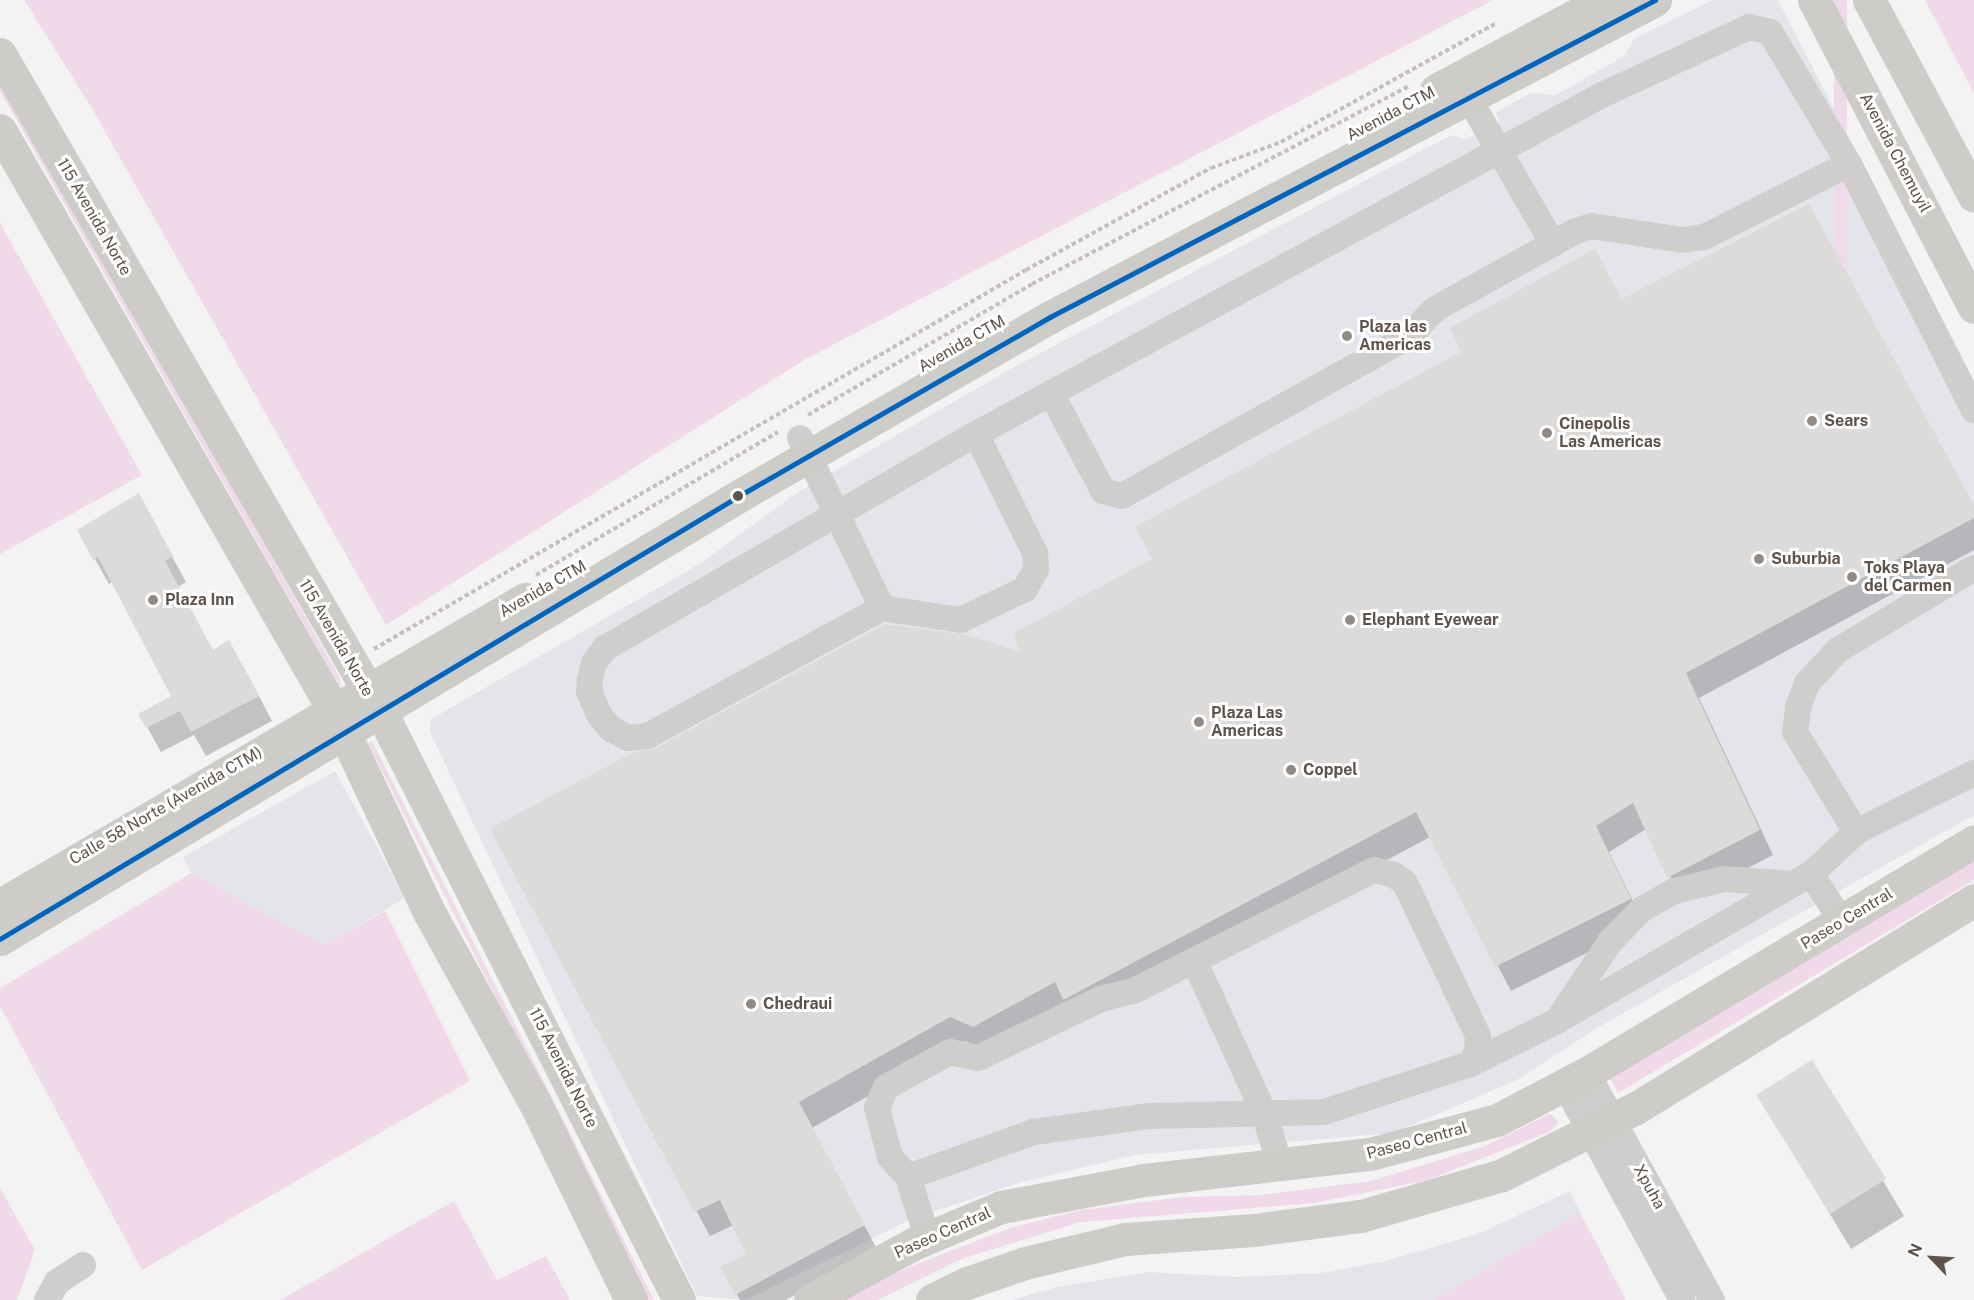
<!DOCTYPE html>
<html>
<head>
<meta charset="utf-8">
<style>
  body { margin:0 }
  #map { position:relative; width:1974px; height:1300px; overflow:hidden; background:#f3f3f3; font-family:"Public Sans",sans-serif }
  div>[style] { position:absolute }
  .commercial>* { inset:0; background:#e4e5ea }
  .green>* { inset:0; background:#f0d9e9; transform-origin:0 0 }
  .shadow>* { inset:0; background:#0003 }
  .building>* { inset:0; background:#dcdbda; transform-origin:0 0 }
  .path>* { height:4px; margin-top:-2px; transform-origin:0; background:repeating-linear-gradient(90deg,#c8bec2 0 4.5px,transparent 0 7.5px) }
  .minor>* { height:26px; margin:-13px; padding:0 13px; transform-origin:13px; border-radius:13px; background:#d0cecc }
  .major>* { height:33px; margin:-16.5px; padding:0 16.5px; transform-origin:16.5px; border-radius:16.5px; background:#ceccc8 }
  .bus-1>* { height:4.5px; margin:-2.25px; padding:0 2.25px; transform-origin:2.25px; border-radius:2.25px; background:#0065bd }
  .dots>* { width:16px; height:16px; translate:-50% -50%; box-sizing:border-box; border:3px solid #fff; border-radius:50% }
  span { translate:-50% -50%; white-space:nowrap; text-align:center; line-height:1.15; -webkit-text-stroke:6px #fff; paint-order:stroke }
  .street-label { font-size:16px; color:#5e524a }
  .poi-label { font-size:16px; color:#5e524a; font-weight:700 }
  .left { translate:0 -50%; text-align:left }
  .north { position:absolute; left:1902px; top:1228px; width:60px; height:60px; -webkit-text-stroke:4px #fff; paint-order:stroke; rotate:295deg; font-size:16px; font-weight:700; line-height:24px; text-align:center; color:#5e524a }
  .north::after { content:''; display:block; margin:auto; width:21px; height:27px; background:#5e524a; clip-path:polygon(50% 0,100% 100%,50% 72%,0 100%) }
</style>
</head>
<body>
<div id="map">
  <div class="commercial">
    <div style="clip-path:polygon(1713px 0,1778px 0,1974px 381px,1974px 815px,1597px 1028px,1517px 1080px,1393px 1133px,1135px 1155px,1022px 1182px,912px 1219px,746px 1300px,697px 1296px,430px 732px,431px 719px,703px 562px,795px 494px,1012px 368px,1451px 135px,1466px 139px,1499px 122px,1496px 112px,1531px 93px,1556px 95px,1624px 56px,1635px 38px)"></div>
    <div style="clip-path:polygon(335px 771px,405px 898px,325px 945px,191px 873px,183px 857px)"></div>
    <div style="clip-path:polygon(1570px 1191px,1580px 1212px,1434px 1300px,1012px 1300px,1057px 1287px,1148px 1272px,1239px 1277px,1321px 1273px,1385px 1261px,1478px 1234px)"></div>
  </div>
  <div class="green">
    <div style="clip-path:polygon(24px 0,1493px 0,804px 360px,386px 625px,91px 107px)"></div>
    <div style="left:1834px;top:0;width:13px;height:300px"></div>
    <div style="clip-path:polygon(1925px 0,1974px 0,1974px 93px)"></div>
    <div style="clip-path:polygon(0 84px,184px 402px,341px 680px,340px 687px,0 91px)"></div>
    <div style="clip-path:polygon(0 223px,142px 475px,0 554px)"></div>
    <div style="clip-path:polygon(372px 741px,654px 1300px,648px 1300px,368px 743px)"></div>
    <div style="clip-path:polygon(1974px 860px,1974px 880px,1618px 1093px,1610px 1078px,1635px 1061px)"></div>
    <div style="clip-path:polygon(191px 873px,325px 945px,385px 911px,470px 1081px,142px 1270px,0 1006px,0 988px)"></div>
    <div style="clip-path:polygon(1550px 1114px,1559px 1122px,1549px 1132px,1428px 1180px,1315px 1203px,1081px 1222px,964px 1258px,878px 1300px,843px 1300px,909px 1267px,1010px 1228px,1080px 1210px,1183px 1197px,1261px 1195px,1371px 1181px,1485px 1146px)"></div>
    <div style="clip-path:polygon(0 1188px,35px 1250px,17px 1300px,0 1300px)"></div>
    <div style="clip-path:polygon(454px 1201px,497px 1280px,546px 1256px,570px 1300px,280px 1300px)"></div>
    <div style="clip-path:polygon(1580px 1212px,1626px 1300px,1434px 1300px)"></div>
  </div>
  <div class="shadow">
    <div style="clip-path:polygon(1622px 300px,1974px 506px,1974px 550px,1699px 698px,1773px 855px,1683px 902px,1646px 829px,1609px 852px,1644px 924px,1511px 991px,1430px 837px,1079px 1024px,1069px 1006px,988px 1051px,965px 1041px,812px 1128px,878px 1251px,786px 1300px,740px 1300px,722px 1268px,748px 1255px,734px 1225px,710px 1236px,492px 829px,655px 751px,1021px 654px)"></div>
    <div style="clip-path:polygon(152px 520px,186px 582px,178px 587px,213px 651px,243px 666px,272px 721px,206px 756px,194px 735px,161px 752px,147px 727px,173px 697px,112px 582px,109px 584px,79px 531px)"></div>
    <div style="clip-path:polygon(1812px 1062px,1904px 1216px,1851px 1249px,1779px 1130px)"></div>
  </div>
  <div class="building">
    <div style="clip-path:polygon(1809px 204px,1974px 505px,1974px 518px,1686px 673px,1760px 830px,1667px 878px,1633px 803px,1596px 826px,1631px 899px,1495px 967px,1416px 812px,1063px 1000px,1055px 982px,973px 1027px,950px 1017px,799px 1102px,865px 1225px,735px 1295px,720px 1267px,746px 1255px,720px 1200px,694px 1212px,490px 829px,632px 753px,654px 749px,885px 624px,962px 634px,1019px 651px,1014px 633px,1152px 559px,1135px 527px,1461px 352px,1450px 328px,1595px 249px,1622px 299px)"></div>
    <div style="clip-path:polygon(139px 493px,173px 556px,165px 561px,213px 650px,229px 640px,259px 696px,191px 732px,180px 711px,146px 728px,138px 714px,171px 696px,98px 557px,93px 560px,77px 530px)"></div>
    <div style="left:1812px;top:1060px;width:140px;height:66px;rotate:58deg"></div>
  </div>
  <div class="path">
    <div style="left:808px;top:415px;width:259px;rotate:-30.3deg"></div>
    <div style="left:1032px;top:284px;width:426px;rotate:-27.7deg"></div>
    <div style="left:536px;top:575px;width:281px;rotate:-30.6deg"></div>
    <div style="left:374px;top:649px;width:754px;rotate:-30.17deg"></div>
    <div style="left:1026px;top:270px;width:211px;rotate:-28.9deg"></div>
    <div style="left:1211px;top:168px;width:75px;rotate:-20.4deg"></div>
    <div style="left:1281px;top:142px;width:244px;rotate:-28.9deg"></div>
  </div>
  <div class="minor">
    <div style="left:1460px;top:83px;width:186px;rotate:60deg"></div>
    <div style="left:1051px;top:393px;width:111px;rotate:62deg"></div>
    <div style="left:1103px;top:491px;width:20px;rotate:15deg"></div>
    <div style="left:1122px;top:496px;width:329px;rotate:-29.1deg"></div>
    <div style="left:1409px;top:336px;width:37px;rotate:-46deg"></div>
    <div style="left:1435px;top:309px;width:161px;rotate:-29deg"></div>
    <div style="left:1576px;top:231px;width:16px;rotate:-18deg"></div>
    <div style="left:1591px;top:226px;width:92px;rotate:8.7deg"></div>
    <div style="left:1682px;top:240px;width:22px;rotate:-8deg"></div>
    <div style="left:1704px;top:237px;width:162px;rotate:-26.7deg"></div>
    <div style="left:976px;top:434px;width:133px;rotate:63.6deg"></div>
    <div style="left:1035px;top:553px;width:16px;rotate:86deg"></div>
    <div style="left:1036px;top:569px;width:23px;rotate:119deg"></div>
    <div style="left:1025px;top:589px;width:71px;rotate:154.2deg"></div>
    <div style="left:961px;top:620px;width:80px;rotate:-171.4deg"></div>
    <div style="left:882px;top:608px;width:268px;rotate:151.4deg"></div>
    <div style="left:647px;top:736px;width:19px;rotate:174deg"></div>
    <div style="left:628px;top:738px;width:19px;rotate:-152deg"></div>
    <div style="left:611px;top:729px;width:19px;rotate:-129deg"></div>
    <div style="left:599px;top:714px;width:24px;rotate:-114deg"></div>
    <div style="left:589px;top:692px;width:13px;rotate:-86deg"></div>
    <div style="left:590px;top:679px;width:16px;rotate:-76deg"></div>
    <div style="left:594px;top:663px;width:19px;rotate:-54deg"></div>
    <div style="left:605px;top:648px;width:428px;rotate:-30deg"></div>
    <div style="left:976px;top:434px;width:712px;rotate:-28.44deg"></div>
    <div style="left:1602px;top:95px;width:162px;rotate:-24.8deg"></div>
    <div style="left:1749px;top:27px;width:22px;rotate:13deg"></div>
    <div style="left:1770px;top:32px;width:154px;rotate:59.1deg"></div>
    <div style="left:1849px;top:164px;width:276px;rotate:63.1deg"></div>
    <div style="left:800px;top:438px;width:189px;rotate:64.2deg"></div>
    <div style="left:1974px;top:568px;width:159px;rotate:148.9deg"></div>
    <div style="left:1838px;top:650px;width:45px;rotate:133.2deg"></div>
    <div style="left:1807px;top:683px;width:27px;rotate:110deg"></div>
    <div style="left:1798px;top:708px;width:24px;rotate:97deg"></div>
    <div style="left:1795px;top:732px;width:117px;rotate:58.6deg"></div>
    <div style="left:1856px;top:832px;width:132px;rotate:-26.6deg"></div>
    <div style="left:1811px;top:874px;width:59px;rotate:56.9deg"></div>
    <div style="left:1194px;top:960px;width:168px;rotate:65.4deg"></div>
    <div style="left:1264px;top:1113px;width:54px;rotate:72.9deg"></div>
    <div style="left:1561px;top:1015px;width:88px;rotate:-56.1deg"></div>
    <div style="left:1610px;top:942px;width:46px;rotate:-45.9deg"></div>
    <div style="left:1642px;top:909px;width:38px;rotate:-29deg"></div>
    <div style="left:1675px;top:891px;width:50px;rotate:-13.8deg"></div>
    <div style="left:1724px;top:879px;width:69px;rotate:4.1deg"></div>
    <div style="left:1470px;top:1064px;width:97px;rotate:-26.3deg"></div>
    <div style="left:1557px;top:1021px;width:293px;rotate:-30.1deg"></div>
    <div style="left:1811px;top:874px;width:62px;rotate:-43deg"></div>
    <div style="left:1587px;top:1073px;width:259px;rotate:61.2deg"></div>
    <div style="left:1565px;top:1085px;width:245px;rotate:61.4deg"></div>
    <div style="left:908px;top:1177px;width:134px;rotate:-19.7deg"></div>
    <div style="left:1034px;top:1132px;width:117px;rotate:-7.9deg"></div>
    <div style="left:1150px;top:1116px;width:174px;rotate:-1.3deg"></div>
    <div style="left:1324px;top:1112px;width:154px;rotate:-18.2deg"></div>
    <div style="left:1470px;top:1064px;width:15px;rotate:-62deg"></div>
    <div style="left:1477px;top:1051px;width:15px;rotate:-86deg"></div>
    <div style="left:1478px;top:1036px;width:170px;rotate:-115.5deg"></div>
    <div style="left:1405px;top:883px;width:14px;rotate:-144deg"></div>
    <div style="left:1394px;top:875px;width:21px;rotate:-166deg"></div>
    <div style="left:1374px;top:870px;width:270px;rotate:153.3deg"></div>
    <div style="left:1133px;top:991px;width:33px;rotate:166deg"></div>
    <div style="left:1101px;top:999px;width:136px;rotate:154.4deg"></div>
    <div style="left:978px;top:1058px;width:29px;rotate:-168deg"></div>
    <div style="left:950px;top:1052px;width:73px;rotate:151.3deg"></div>
    <div style="left:886px;top:1087px;width:23px;rotate:113deg"></div>
    <div style="left:877px;top:1108px;width:51px;rotate:75.1deg"></div>
    <div style="left:890px;top:1157px;width:27px;rotate:48deg"></div>
    <div style="left:908px;top:1177px;width:63px;rotate:72.4deg"></div>
    <div style="left:47px;top:1300px;width:21px;rotate:-61deg"></div>
    <div style="left:57px;top:1282px;width:31px;rotate:-33deg"></div>
  </div>
  <div class="major">
    <div style="left:1814px;top:0;width:346px;rotate:62.5deg"></div>
    <div style="left:1869px;top:0;width:222px;rotate:61.8deg"></div>
    <div style="left:0;top:54px;width:767px;rotate:59.96deg"></div>
    <div style="left:384px;top:718px;width:652px;rotate:63.12deg"></div>
    <div style="left:1436px;top:90px;width:191px;rotate:-28.2deg"></div>
    <div style="left:0;top:130px;width:668px;rotate:60.1deg"></div>
    <div style="left:333px;top:709px;width:225px;rotate:64.7deg"></div>
    <div style="left:429px;top:912px;width:218px;rotate:61deg"></div>
    <div style="left:535px;top:1103px;width:219px;rotate:64deg"></div>
    <div style="left:0;top:905px;width:608px;rotate:-30.24deg"></div>
    <div style="left:0;top:939px;width:867px;rotate:-30.94deg"></div>
    <div style="left:744px;top:493px;width:353px;rotate:-29.9deg"></div>
    <div style="left:1050px;top:317px;width:683px;rotate:-27.65deg"></div>
    <div style="left:810px;top:1300px;width:119px;rotate:-28.5deg"></div>
    <div style="left:915px;top:1243px;width:93px;rotate:-22.7deg"></div>
    <div style="left:1001px;top:1207px;width:146px;rotate:-10.7deg"></div>
    <div style="left:1144px;top:1180px;width:227px;rotate:-6.6deg"></div>
    <div style="left:1370px;top:1154px;width:131px;rotate:-15deg"></div>
    <div style="left:1497px;top:1120px;width:102px;rotate:-27.6deg"></div>
    <div style="left:1587px;top:1073px;width:451px;rotate:-30.9deg"></div>
    <div style="left:932px;top:1300px;width:39px;rotate:-26deg"></div>
    <div style="left:967px;top:1283px;width:61px;rotate:-19deg"></div>
    <div style="left:1025px;top:1263px;width:103px;rotate:-13.5deg"></div>
    <div style="left:1125px;top:1239px;width:129px;rotate:-4deg"></div>
    <div style="left:1254px;top:1230px;width:108px;rotate:-7.5deg"></div>
    <div style="left:1361px;top:1216px;width:147px;rotate:-16.2deg"></div>
    <div style="left:1502px;top:1175px;width:150px;rotate:-26.6deg"></div>
    <div style="left:1636px;top:1108px;width:397px;rotate:-31.6deg"></div>
  </div>
  <div class="bus-1">
    <div style="left:0;top:939px;width:867px;rotate:-30.94deg"></div>
    <div style="left:744px;top:493px;width:353px;rotate:-29.9deg"></div>
    <div style="left:1050px;top:317px;width:683px;rotate:-27.65deg"></div>
  </div>
  <div class="dots">
    <div style="left:1347px;top:336px;background:#928a85"></div>
    <div style="left:1812px;top:421px;background:#928a85"></div>
    <div style="left:1547px;top:433px;background:#928a85"></div>
    <div style="left:738px;top:496px;background:#5e524a"></div>
    <div style="left:1759px;top:559px;background:#928a85"></div>
    <div style="left:1852px;top:577px;background:#928a85"></div>
    <div style="left:153px;top:600px;background:#928a85"></div>
    <div style="left:1350px;top:620px;background:#928a85"></div>
    <div style="left:1199px;top:722px;background:#928a85"></div>
    <div style="left:1291px;top:770px;background:#928a85"></div>
    <div style="left:751px;top:1004px;background:#928a85"></div>
  </div>
  <div class="street-label">
    <span style="left:1391px;top:114px;rotate:-28deg">Avenida CTM</span>
    <span style="left:1895px;top:153px;rotate:62deg">Avenida Chemuyil</span>
    <span style="left:94px;top:217px;rotate:60deg">115 Avenida Norte</span>
    <span style="left:962px;top:344px;rotate:-30deg">Avenida CTM</span>
    <span style="left:543px;top:589px;rotate:-30deg">Avenida CTM</span>
    <span style="left:336px;top:638px;rotate:60deg">115 Avenida Norte</span>
    <span style="left:166px;top:806px;rotate:-30deg">Calle 58 Norte (Avenida CTM)</span>
    <span style="left:1847px;top:919px;rotate:-31deg">Paseo Central</span>
    <span style="left:563px;top:1068px;rotate:63deg">115 Avenida Norte</span>
    <span style="left:1417px;top:1141px;rotate:-15deg">Paseo Central</span>
    <span style="left:1649px;top:1187px;rotate:61deg">Xpuha</span>
    <span style="left:943px;top:1233px;rotate:-24deg">Paseo Central</span>
  </div>
  <div class="poi-label">
    <span class="left" style="left:1359px;top:336px">Plaza las<br>Americas</span>
    <span class="left" style="left:1824px;top:421px">Sears</span>
    <span class="left" style="left:1559px;top:433px">Cinepolis<br>Las Americas</span>
    <span class="left" style="left:1771px;top:559px">Suburbia</span>
    <span class="left" style="left:1864px;top:577px">Toks Playa<br>del Carmen</span>
    <span class="left" style="left:165px;top:600px">Plaza Inn</span>
    <span class="left" style="left:1362px;top:620px">Elephant Eyewear</span>
    <span class="left" style="left:1211px;top:722px">Plaza Las<br>Americas</span>
    <span class="left" style="left:1303px;top:770px">Coppel</span>
    <span class="left" style="left:763px;top:1004px">Chedraui</span>
  </div>
  <div class="north">N</div>
</div>
</body>
</html>
